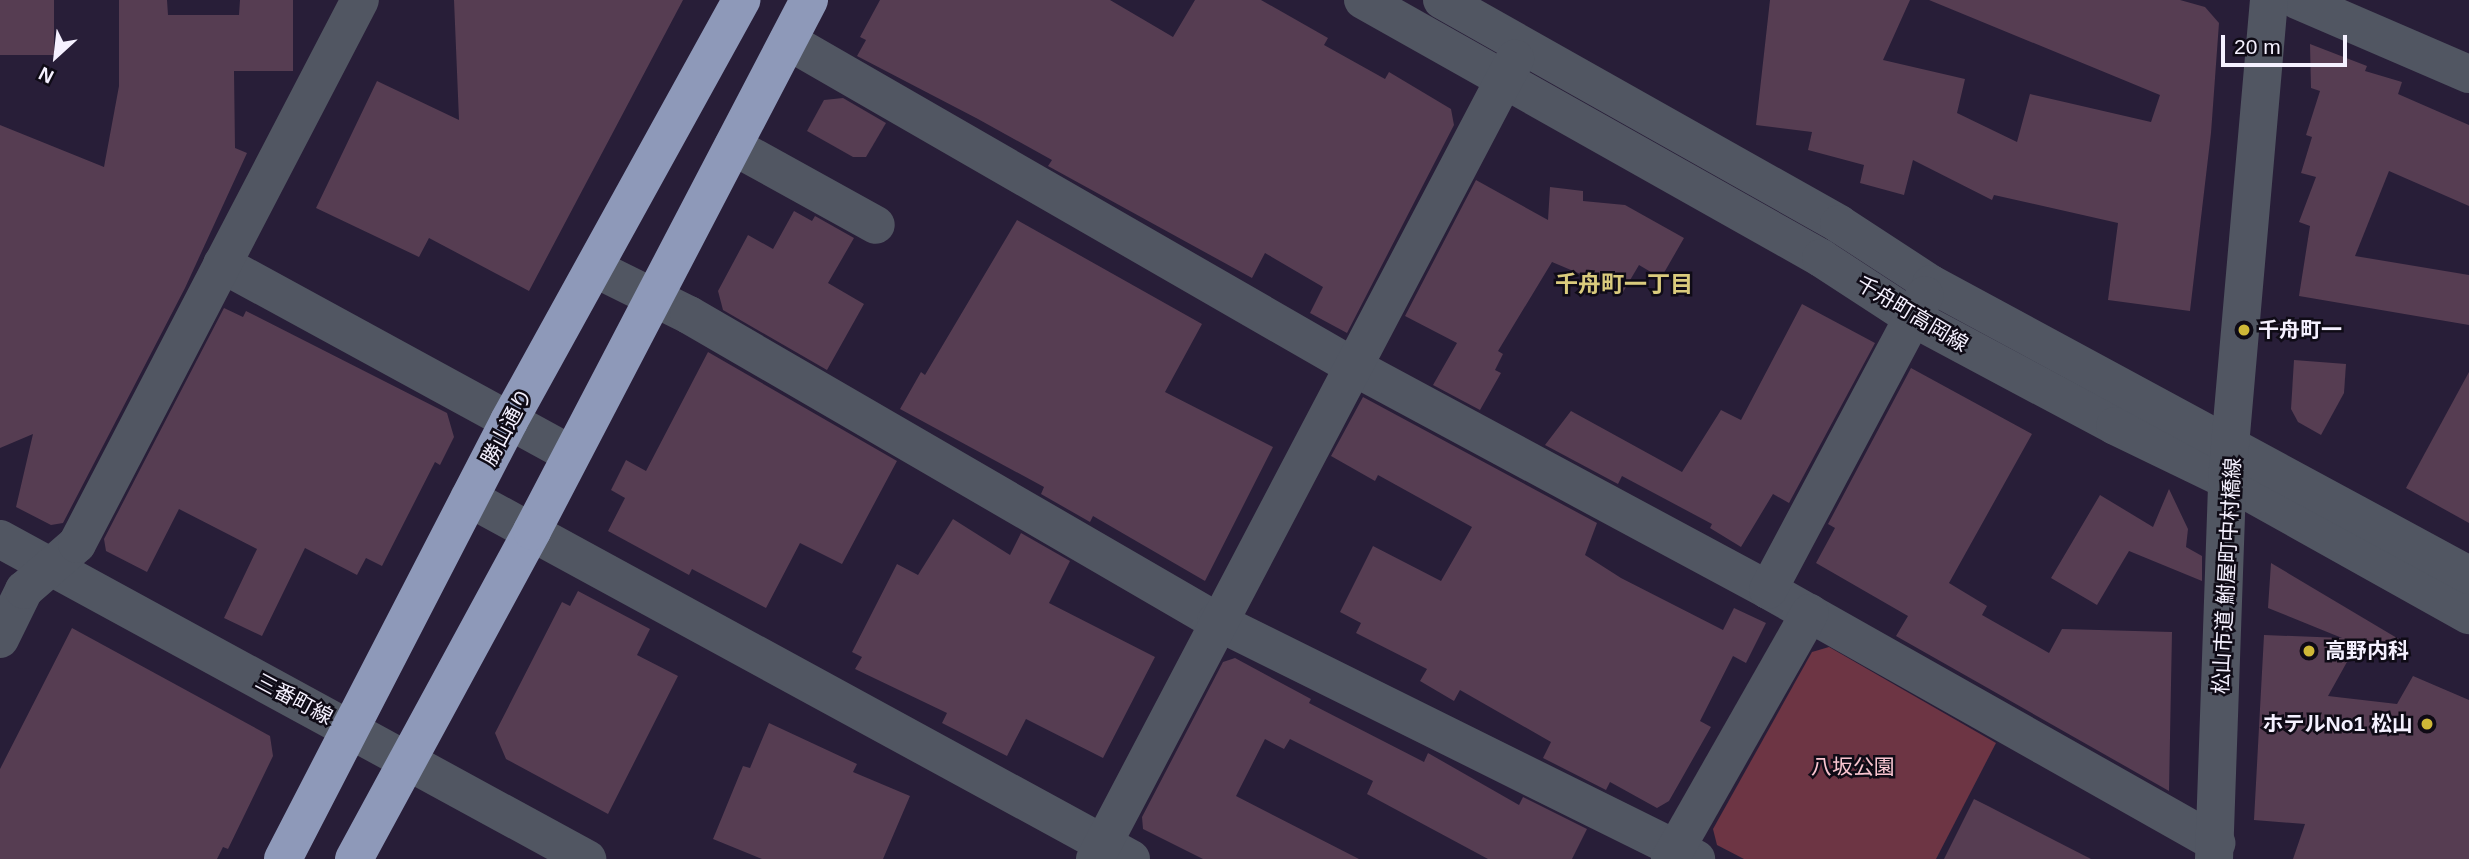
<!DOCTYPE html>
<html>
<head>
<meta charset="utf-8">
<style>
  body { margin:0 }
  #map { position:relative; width:2469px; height:859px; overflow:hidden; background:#281e38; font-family:Helvetica,"Noto Sans JP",sans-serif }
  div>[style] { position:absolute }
  .green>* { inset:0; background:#6d3544 }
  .building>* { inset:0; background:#563d52; transform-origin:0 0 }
  .minor>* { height:38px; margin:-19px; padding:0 19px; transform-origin:19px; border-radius:19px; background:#515662 }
  .highway>* { height:38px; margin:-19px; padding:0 19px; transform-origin:19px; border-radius:19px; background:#8e99b9 }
  .dots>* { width:19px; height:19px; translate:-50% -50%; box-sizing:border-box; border:4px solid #0f0b16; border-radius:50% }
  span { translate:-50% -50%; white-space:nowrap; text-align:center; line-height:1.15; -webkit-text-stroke:5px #0f0b16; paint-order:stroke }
  .street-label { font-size:21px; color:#f5f1ff }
  .poi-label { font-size:21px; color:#f5f1ff; font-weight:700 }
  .left { translate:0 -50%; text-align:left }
  .right { translate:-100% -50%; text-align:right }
  .park-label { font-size:21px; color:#f9c5d0 }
  .neighbourhood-label { font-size:23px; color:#dacb7d; font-weight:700 }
  .north { position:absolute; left:21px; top:21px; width:70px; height:70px; -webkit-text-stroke:5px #0f0b16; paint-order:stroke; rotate:207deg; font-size:19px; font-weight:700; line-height:28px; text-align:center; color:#f5f1ff }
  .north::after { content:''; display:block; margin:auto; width:24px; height:32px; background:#f5f1ff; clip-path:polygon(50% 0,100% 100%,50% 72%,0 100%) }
  .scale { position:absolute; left:2221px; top:35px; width:126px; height:32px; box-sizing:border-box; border:4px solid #f5f1ff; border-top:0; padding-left:9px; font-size:21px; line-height:24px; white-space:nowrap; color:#f5f1ff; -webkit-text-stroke:5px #0f0b16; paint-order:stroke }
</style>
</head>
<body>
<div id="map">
  <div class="green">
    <div style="clip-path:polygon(1829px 647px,1996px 743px,1936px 859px,1744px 859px,1717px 845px,1713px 829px,1812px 652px)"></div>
  </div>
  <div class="building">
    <div style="left:0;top:0;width:54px;height:55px"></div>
    <div style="clip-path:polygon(119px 0,167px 0,168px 15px,239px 15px,240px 0,293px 0,293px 71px,234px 71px,235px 148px,247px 153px,185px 288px,63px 523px,51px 525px,16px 507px,33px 434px,0 448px,0 125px,104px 167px,119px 86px)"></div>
    <div style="clip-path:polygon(454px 0,683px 0,529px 291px,429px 238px,419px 257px,316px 208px,377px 81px,459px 120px)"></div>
    <div style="clip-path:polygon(880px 0,1110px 0,1173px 37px,1195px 0,1261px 0,1328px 38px,1324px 45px,1385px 79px,1389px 72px,1451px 109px,1454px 125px,1347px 333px,1310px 313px,1323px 287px,1265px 253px,1252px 278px,1048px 166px,1052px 160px,978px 119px,857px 56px,866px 40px,860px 37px)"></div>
    <div style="clip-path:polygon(1770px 0,1910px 0,1883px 60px,1965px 79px,1957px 113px,2017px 142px,2030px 94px,2151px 122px,2160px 95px,1929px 0,2180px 0,2205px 7px,2219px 23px,2211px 133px,2190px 311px,2108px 300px,2118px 223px,1994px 195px,1992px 200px,1913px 160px,1904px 195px,1860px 183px,1864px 165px,1808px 150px,1812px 132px,1756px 125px)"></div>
    <div style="clip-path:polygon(2310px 44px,2367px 66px,2365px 71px,2402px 82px,2398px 94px,2469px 125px,2469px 206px,2389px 171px,2355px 256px,2469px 275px,2469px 325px,2299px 296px,2310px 226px,2299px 222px,2316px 177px,2301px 173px,2312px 137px,2306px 135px,2320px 91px,2311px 88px)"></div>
    <div style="clip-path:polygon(843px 98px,886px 123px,866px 157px,853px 157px,807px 131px,824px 100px)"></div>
    <div style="clip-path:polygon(1476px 180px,1548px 220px,1550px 187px,1583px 191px,1583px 201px,1625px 205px,1684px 238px,1661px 278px,1639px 265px,1623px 292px,1552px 262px,1498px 351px,1503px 354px,1495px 370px,1501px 373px,1480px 410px,1433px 385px,1457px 343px,1405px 316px)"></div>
    <div style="clip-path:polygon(794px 211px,812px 221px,815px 216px,854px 238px,828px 283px,864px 304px,827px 370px,723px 310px,718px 291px,748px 235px,773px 249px)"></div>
    <div style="clip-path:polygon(1017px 220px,1202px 324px,1165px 392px,1273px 447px,1205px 581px,1093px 516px,1090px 522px,1041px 494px,1044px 487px,900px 409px,921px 372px,925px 375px)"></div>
    <div style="clip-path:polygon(1802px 304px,1875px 343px,1789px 503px,1773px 494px,1741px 547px,1710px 528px,1712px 524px,1622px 476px,1618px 484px,1545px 445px,1571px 411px,1682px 472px,1721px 410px,1741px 420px)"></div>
    <div style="clip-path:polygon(224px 308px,243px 317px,246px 311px,447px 413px,454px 437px,440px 465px,435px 462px,382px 566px,366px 558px,357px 575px,305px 548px,262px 636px,224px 618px,257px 549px,179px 509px,147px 572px,106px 551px,104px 539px)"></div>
    <div style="clip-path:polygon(708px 352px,897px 461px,842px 564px,800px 543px,766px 608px,692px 569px,689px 575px,608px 531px,625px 498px,611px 490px,626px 460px,646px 471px)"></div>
    <div style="clip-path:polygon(2294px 360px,2346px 364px,2344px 393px,2321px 435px,2298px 422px,2291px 409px)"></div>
    <div style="clip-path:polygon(1911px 368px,2032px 434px,1949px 583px,1987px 606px,1982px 615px,2049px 653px,2062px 629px,2172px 632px,2169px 791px,1896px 636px,1908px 616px,1816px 563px,1835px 528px,1828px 524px)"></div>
    <div style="clip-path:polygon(2469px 372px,2469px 523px,2406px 488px)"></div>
    <div style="clip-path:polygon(1363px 397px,1597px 523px,1585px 555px,1621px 578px,1723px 630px,1734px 608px,1766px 623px,1746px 663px,1733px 656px,1700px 721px,1711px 727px,1669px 801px,1657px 808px,1610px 782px,1606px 790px,1543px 758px,1551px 742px,1460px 690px,1454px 701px,1420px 681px,1427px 669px,1356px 633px,1361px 623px,1340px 612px,1373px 546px,1441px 581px,1472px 527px,1378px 475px,1375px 481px,1331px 456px)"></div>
    <div style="clip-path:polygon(2169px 489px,2188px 529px,2186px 547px,2202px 556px,2202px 581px,2129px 551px,2097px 605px,2051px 578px,2100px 495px,2153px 527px)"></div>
    <div style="clip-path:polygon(953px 519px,1010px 555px,1021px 533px,1070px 561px,1049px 603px,1155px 657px,1103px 758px,1026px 719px,1007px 756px,942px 723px,947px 713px,855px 669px,862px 657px,852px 652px,897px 564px,918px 575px)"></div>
    <div style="clip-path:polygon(2271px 563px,2402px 641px,2393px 659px,2357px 644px,2328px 696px,2397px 704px,2413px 676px,2469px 700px,2469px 859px,2293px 859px,2305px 824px,2254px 820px,2264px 635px,2342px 638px,2268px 608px)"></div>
    <div style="clip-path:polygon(578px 591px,650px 629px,637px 655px,678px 676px,608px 814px,506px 759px,495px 733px,562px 602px,570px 606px)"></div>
    <div style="clip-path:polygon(72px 628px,270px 736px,273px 756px,228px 849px,223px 847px,217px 859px,0 859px,0 769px)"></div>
    <div style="clip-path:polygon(1235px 658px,1311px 699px,1309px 703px,1424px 762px,1428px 753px,1519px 805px,1523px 797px,1587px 829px,1572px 859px,1488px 859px,1367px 794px,1373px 781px,1290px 739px,1284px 749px,1265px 739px,1236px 796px,1359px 859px,1203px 859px,1143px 829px,1142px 817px,1223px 662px)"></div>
    <div style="clip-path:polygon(769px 723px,857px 764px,853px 772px,910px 796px,883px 859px,762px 859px,713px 839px,743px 766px,750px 768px)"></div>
    <div style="clip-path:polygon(1974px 799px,1988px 806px,2091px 859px,1944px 859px)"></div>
  </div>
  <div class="minor">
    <div style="left:1363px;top:0;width:526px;rotate:29.39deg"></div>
    <div style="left:1821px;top:258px;width:110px;rotate:33.1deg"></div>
    <div style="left:1913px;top:318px;width:229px;rotate:28.1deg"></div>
    <div style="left:2115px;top:426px;width:124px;rotate:25.7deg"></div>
    <div style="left:2227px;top:480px;width:277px;rotate:29.2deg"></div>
    <div style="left:1442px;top:0;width:456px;rotate:29.4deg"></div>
    <div style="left:1839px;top:224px;width:110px;rotate:33.1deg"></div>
    <div style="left:1931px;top:284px;width:612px;rotate:28.41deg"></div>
    <div style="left:2297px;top:0;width:187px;rotate:23.3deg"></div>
    <div style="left:788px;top:41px;width:653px;rotate:29.94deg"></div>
    <div style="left:1354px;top:367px;width:470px;rotate:28.3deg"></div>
    <div style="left:1768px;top:590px;width:515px;rotate:29.45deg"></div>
    <div style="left:733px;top:146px;width:163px;rotate:28.9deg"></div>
    <div style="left:222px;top:264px;width:396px;rotate:28.6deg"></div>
    <div style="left:594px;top:268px;width:106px;rotate:26.3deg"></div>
    <div style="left:689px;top:315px;width:609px;rotate:30.14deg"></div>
    <div style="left:1216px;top:621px;width:536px;rotate:26.37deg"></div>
    <div style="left:469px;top:498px;width:754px;rotate:28.6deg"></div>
    <div style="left:0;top:539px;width:669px;rotate:28.6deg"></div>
    <div style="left:1768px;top:590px;width:334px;rotate:-62deg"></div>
    <div style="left:0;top:639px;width:55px;rotate:-63.9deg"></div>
    <div style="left:24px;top:590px;width:70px;rotate:-41deg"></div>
    <div style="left:77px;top:544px;width:613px;rotate:-62.52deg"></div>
    <div style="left:1095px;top:859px;width:904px;rotate:-62.3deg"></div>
    <div style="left:1670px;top:859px;width:283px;rotate:-60.4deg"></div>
    <div style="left:2214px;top:859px;width:379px;rotate:-88deg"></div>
    <div style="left:2227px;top:480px;width:482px;rotate:-85deg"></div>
  </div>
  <div class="highway">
    <div style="left:283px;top:859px;width:493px;rotate:-62.7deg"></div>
    <div style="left:509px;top:421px;width:481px;rotate:-61.1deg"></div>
    <div style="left:354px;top:859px;width:373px;rotate:-61.5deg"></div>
    <div style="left:532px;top:531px;width:599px;rotate:-62.45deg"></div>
  </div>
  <div class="dots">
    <div style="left:2244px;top:330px;background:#cfb837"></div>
    <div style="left:2309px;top:651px;background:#cfb837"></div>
    <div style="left:2427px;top:724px;background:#cfb837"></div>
  </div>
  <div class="street-label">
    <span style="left:1912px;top:314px;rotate:31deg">千舟町高岡線</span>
    <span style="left:507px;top:427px;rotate:-62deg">勝山通り</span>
    <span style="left:2227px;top:576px;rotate:-87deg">松山市道 鮒屋町中村橋線</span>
    <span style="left:294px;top:699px;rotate:28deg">三番町線</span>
  </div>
  <div class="poi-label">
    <span class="left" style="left:2258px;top:330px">千舟町一</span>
    <span class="left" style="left:2325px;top:651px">高野内科</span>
    <span class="right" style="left:2413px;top:724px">ホテルNo1 松山</span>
  </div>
  <div class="park-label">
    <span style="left:1853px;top:767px">八坂公園</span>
  </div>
  <div class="neighbourhood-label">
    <span style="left:1624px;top:284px">千舟町一丁目</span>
  </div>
  <div class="north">N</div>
  <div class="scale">20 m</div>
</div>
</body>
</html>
